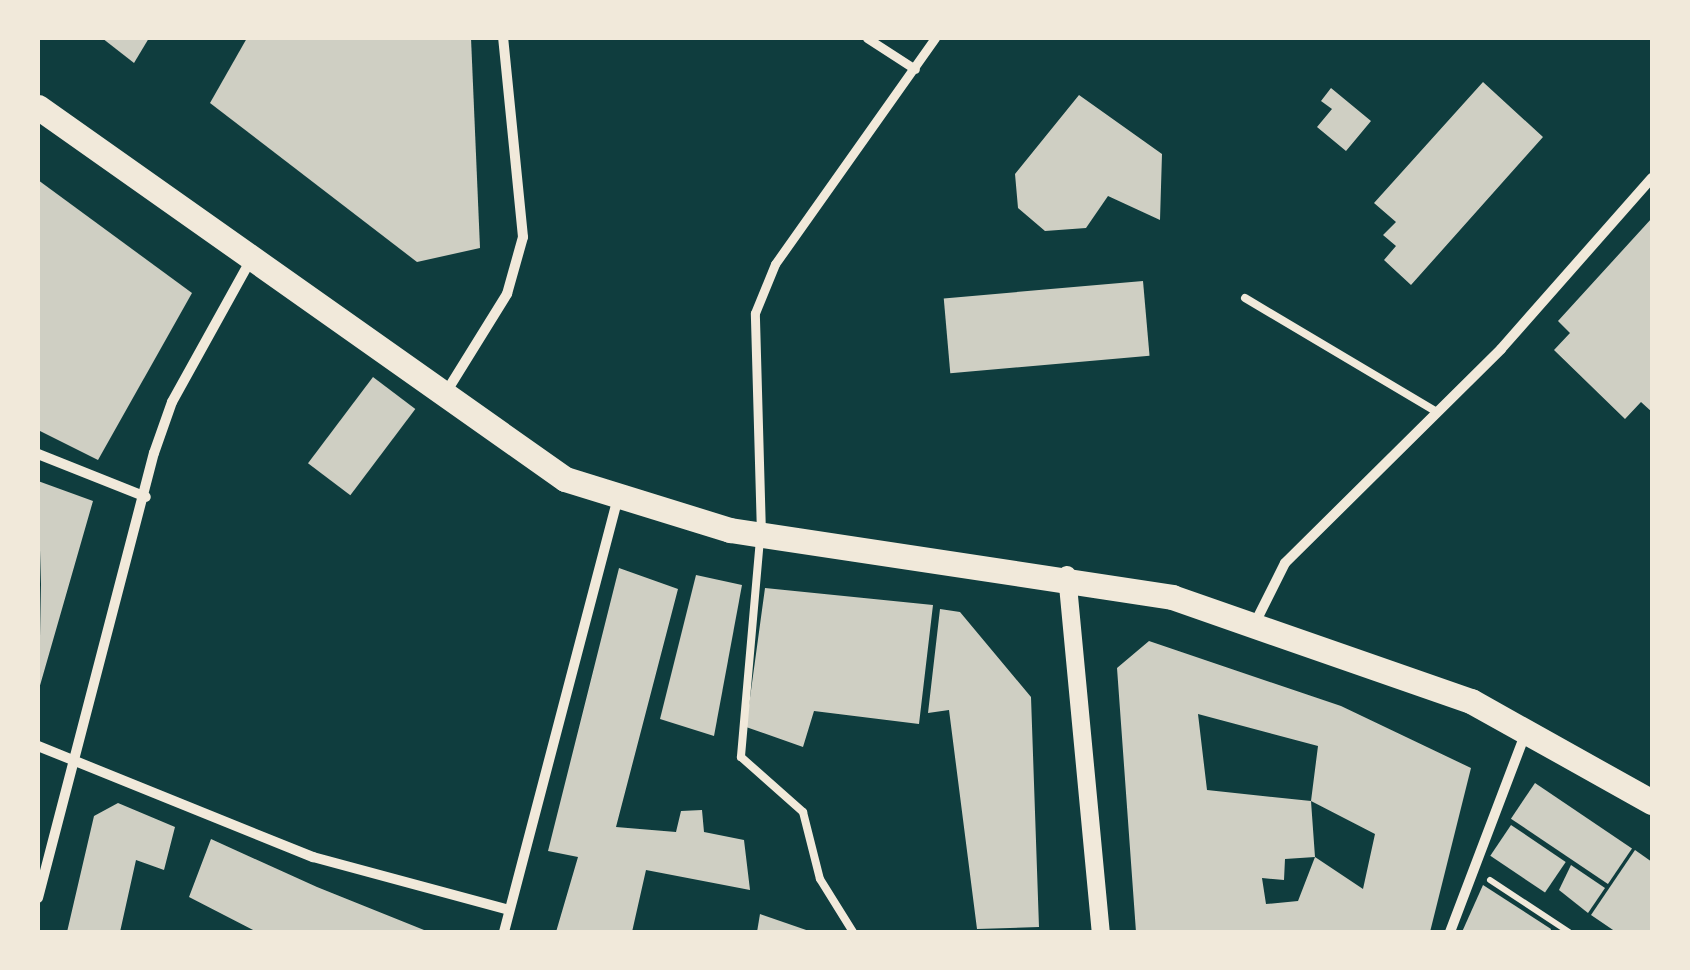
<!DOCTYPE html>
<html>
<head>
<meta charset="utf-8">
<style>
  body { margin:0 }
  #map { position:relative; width:1690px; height:970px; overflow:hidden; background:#0f3d3e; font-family:"DM Sans",sans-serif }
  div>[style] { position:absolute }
  .building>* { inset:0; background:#cfcfc3; transform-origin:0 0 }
  .path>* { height:6px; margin:-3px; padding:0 3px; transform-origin:3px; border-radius:3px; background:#f1e9da }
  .service>* { height:8px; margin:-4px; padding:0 4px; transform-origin:4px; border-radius:4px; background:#f1e9da }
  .pedestrian>* { height:9px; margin:-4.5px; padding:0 4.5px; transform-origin:4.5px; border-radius:4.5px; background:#f1e9da }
  .minor>* { height:10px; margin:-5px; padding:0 5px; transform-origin:5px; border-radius:5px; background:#f1e9da }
  .tertiary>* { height:18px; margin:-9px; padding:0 9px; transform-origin:9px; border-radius:9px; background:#f1e9da }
  .primary>* { height:25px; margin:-12.5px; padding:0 12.5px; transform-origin:12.5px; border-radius:12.5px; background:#f1e9da }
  span { translate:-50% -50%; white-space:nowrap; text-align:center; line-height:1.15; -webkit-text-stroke:10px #f1e9da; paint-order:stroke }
  .frame { position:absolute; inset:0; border:40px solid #f1e9da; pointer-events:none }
</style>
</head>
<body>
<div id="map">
  <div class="building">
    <div style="clip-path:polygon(102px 38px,149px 38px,134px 63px)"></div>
    <div style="clip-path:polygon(247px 38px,471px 38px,480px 248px,417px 262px,210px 103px)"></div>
    <div style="clip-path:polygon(1483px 82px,1543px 137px,1411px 285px,1384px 260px,1396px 246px,1383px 235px,1396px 222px,1374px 203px)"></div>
    <div style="clip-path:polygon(1331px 88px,1371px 121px,1346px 151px,1317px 127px,1332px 109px,1321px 101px)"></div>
    <div style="clip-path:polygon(1079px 95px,1162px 154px,1160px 220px,1108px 196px,1086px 228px,1045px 231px,1018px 208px,1015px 174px)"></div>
    <div style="clip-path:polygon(38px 180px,192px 293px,98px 460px,38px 430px)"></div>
    <div style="clip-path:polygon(1652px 218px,1652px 412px,1641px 402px,1625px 419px,1554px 350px,1570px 333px,1558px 321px)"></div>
    <div style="left:1143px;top:281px;width:75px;height:200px;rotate:85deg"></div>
    <div style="left:373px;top:377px;width:53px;height:108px;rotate:37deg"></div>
    <div style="clip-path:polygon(38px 481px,93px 501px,39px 689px,41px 584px)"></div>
    <div style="clip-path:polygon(619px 568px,678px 589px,616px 827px,676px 832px,681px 811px,702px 810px,704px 832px,744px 840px,750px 890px,646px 870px,632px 932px,556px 932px,578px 857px,548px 851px)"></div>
    <div style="clip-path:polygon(696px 575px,742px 585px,714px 736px,660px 719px)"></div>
    <div style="clip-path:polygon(765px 588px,933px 605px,919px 724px,814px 711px,803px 747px,746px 727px)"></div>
    <div style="clip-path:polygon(940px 609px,960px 612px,1031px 697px,1039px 927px,977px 929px,949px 710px,928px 713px)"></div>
    <div style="clip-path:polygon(evenodd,1149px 641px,1341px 706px,1471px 768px,1430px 932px,1136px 932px,1117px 668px,1149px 641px,1198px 714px,1318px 746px,1311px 801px,1375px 834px,1363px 889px,1315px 857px,1298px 901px,1266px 904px,1262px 878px,1284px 880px,1285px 859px,1315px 857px,1311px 801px,1207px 790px,1198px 714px)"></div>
    <div style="left:1535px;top:783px;width:117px;height:43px;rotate:34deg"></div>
    <div style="clip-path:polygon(118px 803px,175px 827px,164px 870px,136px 860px,120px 932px,67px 932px,94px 816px)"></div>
    <div style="left:1511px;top:825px;width:66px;height:37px;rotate:34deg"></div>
    <div style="clip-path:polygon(211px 839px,317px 887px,429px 932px,257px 932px,189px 897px)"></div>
    <div style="clip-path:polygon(1635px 850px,1652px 862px,1652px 932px,1616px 932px,1591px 915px)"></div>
    <div style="clip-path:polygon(1571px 865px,1605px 888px,1588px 913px,1559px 890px)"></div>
    <div style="clip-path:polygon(1483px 885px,1551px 929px,1550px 932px,1462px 932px)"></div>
    <div style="clip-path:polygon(760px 914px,812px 932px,757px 932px)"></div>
  </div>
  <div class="path">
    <div style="left:1490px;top:880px;width:95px;rotate:33.4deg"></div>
  </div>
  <div class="service">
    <div style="left:1245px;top:298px;width:220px;rotate:30.7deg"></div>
    <div style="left:760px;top:539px;width:219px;rotate:95deg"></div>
    <div style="left:741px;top:757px;width:83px;rotate:41.6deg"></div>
    <div style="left:803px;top:812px;width:69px;rotate:75.8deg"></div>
    <div style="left:820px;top:879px;width:62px;rotate:58.1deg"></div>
  </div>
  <div class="pedestrian">
    <div style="left:867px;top:38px;width:57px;rotate:32.9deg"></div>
    <div style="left:761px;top:534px;width:221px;rotate:-91.6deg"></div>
    <div style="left:755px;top:313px;width:53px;rotate:-67.8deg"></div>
    <div style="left:775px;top:264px;width:277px;rotate:-54.7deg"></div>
  </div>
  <div class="minor">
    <div style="left:445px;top:394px;width:118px;rotate:-58.2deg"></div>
    <div style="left:507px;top:294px;width:59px;rotate:-74.3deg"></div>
    <div style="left:523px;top:237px;width:200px;rotate:-95.7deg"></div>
    <div style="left:38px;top:454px;width:116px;rotate:21.7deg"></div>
    <div style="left:1254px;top:625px;width:69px;rotate:-63.4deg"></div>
    <div style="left:1285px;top:563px;width:304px;rotate:-44.7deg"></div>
    <div style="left:1501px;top:349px;width:228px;rotate:-48.6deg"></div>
    <div style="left:38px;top:746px;width:297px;rotate:22deg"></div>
    <div style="left:313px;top:857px;width:203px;rotate:15.1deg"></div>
    <div style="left:38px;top:898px;width:460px;rotate:-75.4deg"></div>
    <div style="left:154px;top:453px;width:54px;rotate:-70.6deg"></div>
    <div style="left:172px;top:402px;width:161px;rotate:-61deg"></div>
    <div style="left:504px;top:932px;width:446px;rotate:-75.3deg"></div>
    <div style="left:1450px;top:932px;width:214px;rotate:-69.2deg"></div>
  </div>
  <div class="tertiary">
    <div style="left:1067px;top:575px;width:359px;rotate:84.6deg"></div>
  </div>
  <div class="primary">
    <div style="left:38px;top:107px;width:645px;rotate:35.22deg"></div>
    <div style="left:565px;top:479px;width:173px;rotate:17.2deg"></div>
    <div style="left:730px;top:530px;width:447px;rotate:8.6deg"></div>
    <div style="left:1172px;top:597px;width:317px;rotate:19.2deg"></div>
    <div style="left:1471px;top:701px;width:207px;rotate:29.2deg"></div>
  </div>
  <div class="frame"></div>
</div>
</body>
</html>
